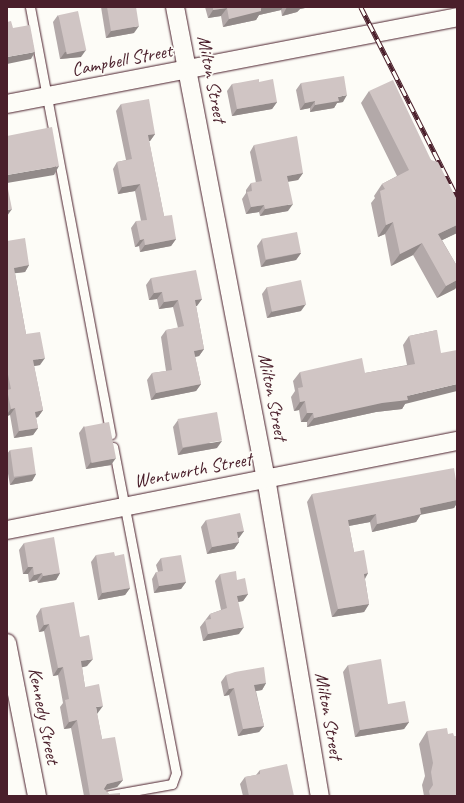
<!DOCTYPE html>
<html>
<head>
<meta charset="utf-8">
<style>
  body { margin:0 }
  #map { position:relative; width:464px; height:803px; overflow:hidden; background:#fdfcf7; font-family:Caveat,sans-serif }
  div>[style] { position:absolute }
  .roads { filter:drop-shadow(0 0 1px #4a1f2b) drop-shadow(0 0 1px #4a1f2b) }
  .lane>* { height:9px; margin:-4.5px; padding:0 4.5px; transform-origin:4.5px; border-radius:4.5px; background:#fdfcf7 }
  .street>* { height:18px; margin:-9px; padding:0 9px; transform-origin:9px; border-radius:9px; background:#fdfcf7 }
  .rail>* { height:4.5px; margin-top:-2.25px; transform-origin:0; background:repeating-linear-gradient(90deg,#fdfcf7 0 9px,#4a1f2b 0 18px); box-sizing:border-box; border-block:1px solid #4a1f2b }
  .wall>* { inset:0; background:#b3a9a9 }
  .shaded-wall>* { inset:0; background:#928a89 }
  .building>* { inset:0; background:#d0c5c4; transform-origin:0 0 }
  span { translate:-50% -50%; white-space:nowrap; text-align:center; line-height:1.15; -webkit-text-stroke:3.5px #fdfcf7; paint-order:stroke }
  .street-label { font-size:19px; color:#4a1f2b }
  .frame { position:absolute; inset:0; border:8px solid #4a1f2b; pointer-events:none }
</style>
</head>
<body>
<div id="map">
  <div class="roads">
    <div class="lane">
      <div style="left:30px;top:7px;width:435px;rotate:79.3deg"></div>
      <div style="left:105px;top:796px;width:68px;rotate:-10.2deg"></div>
      <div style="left:172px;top:784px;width:12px;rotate:-70deg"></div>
      <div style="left:176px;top:773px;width:332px;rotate:-100.9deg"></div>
    </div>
    <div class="street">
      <div style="left:175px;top:7px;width:480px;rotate:79.1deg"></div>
      <div style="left:266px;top:478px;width:323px;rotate:80.4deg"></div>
      <div style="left:7px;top:104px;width:458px;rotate:-10.9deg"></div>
      <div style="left:7px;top:530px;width:459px;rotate:-11.2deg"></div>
      <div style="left:7px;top:643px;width:156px;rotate:78.9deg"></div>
    </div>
  </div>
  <div class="rail">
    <div style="left:361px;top:7px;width:213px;rotate:63.2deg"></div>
  </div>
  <div class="wall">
    <div style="clip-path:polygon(101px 7px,136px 7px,134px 33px,106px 38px)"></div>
    <div style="clip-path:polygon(205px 7px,310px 7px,300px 9px,297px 12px,282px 16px,281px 10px,259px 15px,256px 20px,223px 27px,221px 16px,208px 18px)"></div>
    <div style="clip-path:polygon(58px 15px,81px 57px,60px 59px,53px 22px)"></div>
    <div style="clip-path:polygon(259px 82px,277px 102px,272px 109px,232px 116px,227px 91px,232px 84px)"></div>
    <div style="clip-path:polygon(301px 83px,343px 102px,337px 103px,334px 108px,310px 112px,310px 108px,300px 110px,296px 90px)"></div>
    <div style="clip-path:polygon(369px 91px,431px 160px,457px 200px,457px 233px,442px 240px,457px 266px,457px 286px,455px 289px,437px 298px,413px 255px,391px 266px,385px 234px,378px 237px,371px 203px,375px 198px,374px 196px,382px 184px,397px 176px,361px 103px)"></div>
    <div style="clip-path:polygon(121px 104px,155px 134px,150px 141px,149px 141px,164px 216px,176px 239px,171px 246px,140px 252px,139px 246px,135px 247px,131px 228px,136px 221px,141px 221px,135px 191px,118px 194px,113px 169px,117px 162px,126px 160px,116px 111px)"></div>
    <div style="clip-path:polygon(254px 145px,303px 173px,298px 180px,288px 181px,288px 211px,260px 216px,259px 212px,246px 214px,242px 199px,246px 193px,246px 190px,251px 183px,256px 183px,250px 152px)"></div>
    <div style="clip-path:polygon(262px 239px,301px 253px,296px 260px,261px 267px,257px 246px)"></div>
    <div style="clip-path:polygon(7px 241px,29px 265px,25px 272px,15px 273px,26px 334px,40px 365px,34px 366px,43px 410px,38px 417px,36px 418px,38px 428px,33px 435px,14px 438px,10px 415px,7px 416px)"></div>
    <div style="clip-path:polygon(151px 278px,202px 299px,196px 306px,204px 349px,199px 356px,195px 357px,201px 384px,196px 391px,151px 400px,147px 380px,152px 373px,166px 371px,161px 337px,166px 330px,178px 328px,173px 307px,159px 309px,157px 299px,149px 300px,146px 285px)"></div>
    <div style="clip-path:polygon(267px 287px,301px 311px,267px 318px,262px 294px)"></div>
    <div style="clip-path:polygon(437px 330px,405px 404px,402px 409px,376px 412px,307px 427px,307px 422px,301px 422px,299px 410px,294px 411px,291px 397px,295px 391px,293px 381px,300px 372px,365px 373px,407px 365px,403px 345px,409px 336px)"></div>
    <div style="clip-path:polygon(178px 420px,217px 448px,178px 455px,173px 427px)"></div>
    <div style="clip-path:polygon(84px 426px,111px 465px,86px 469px,79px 433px)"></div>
    <div style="clip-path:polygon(10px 450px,36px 474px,32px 481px,10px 485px,7px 468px,7px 454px)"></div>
    <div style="clip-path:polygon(457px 487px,457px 503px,454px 508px,421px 514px,416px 522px,372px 532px,370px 522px,349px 526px,354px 552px,368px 573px,365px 579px,369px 604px,364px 612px,332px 617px,307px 502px,312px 494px)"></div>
    <div style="clip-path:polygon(206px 520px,244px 531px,238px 538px,239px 542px,234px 549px,207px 554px,201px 527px)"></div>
    <div style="clip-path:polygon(24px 543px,60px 573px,56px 580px,38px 583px,37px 580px,29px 582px,28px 574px,23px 574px,19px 550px)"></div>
    <div style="clip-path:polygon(96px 555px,130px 588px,125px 595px,98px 600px,91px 562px)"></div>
    <div style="clip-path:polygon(161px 558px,186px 582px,181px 589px,154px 593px,152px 579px,156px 572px,158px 572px,156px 565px)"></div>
    <div style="clip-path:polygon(220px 574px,237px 580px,248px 594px,243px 601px,238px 602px,239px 634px,203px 641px,200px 627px,210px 614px,221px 610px,215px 581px)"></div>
    <div style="clip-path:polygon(41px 608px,80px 637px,87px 666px,82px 667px,85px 687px,97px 714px,102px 739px,123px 780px,117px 787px,105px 790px,109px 794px,120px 796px,84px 796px,71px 728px,64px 729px,60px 707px,63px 703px,58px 675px,53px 676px,44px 631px,39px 632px,36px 616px)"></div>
    <div style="clip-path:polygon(348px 665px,388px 704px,409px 722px,404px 729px,355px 737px,343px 672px)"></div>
    <div style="clip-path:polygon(226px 675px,266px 683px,262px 690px,256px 691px,264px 726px,259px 732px,238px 736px,229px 695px,224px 696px,221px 682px)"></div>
    <div style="clip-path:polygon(427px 731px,448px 734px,454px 736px,457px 796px,424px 796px,422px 785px,425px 776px,419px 744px)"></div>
    <div style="clip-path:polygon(260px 770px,294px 796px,243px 796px,240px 784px,245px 777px,256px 775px)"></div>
  </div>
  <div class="shaded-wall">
    <div style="clip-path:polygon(265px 7px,283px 7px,281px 10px,259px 15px,256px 20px,223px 27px,229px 19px)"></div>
    <div style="clip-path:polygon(287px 7px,310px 7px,300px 9px,297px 12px,282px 16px)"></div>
    <div style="clip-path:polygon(227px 8px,221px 16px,208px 18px,213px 10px)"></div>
    <div style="clip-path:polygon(139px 26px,134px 33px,106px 38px,111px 31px)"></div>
    <div style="clip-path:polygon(86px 50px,81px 57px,60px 59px,65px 52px)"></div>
    <div style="clip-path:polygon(35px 52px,31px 59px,7px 64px,7px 57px)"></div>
    <div style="clip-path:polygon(347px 95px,343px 102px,337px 103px,334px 108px,310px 112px,315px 105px,338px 97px)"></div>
    <div style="clip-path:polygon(315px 101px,310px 108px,300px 110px,305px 103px)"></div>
    <div style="clip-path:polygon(277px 102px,272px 109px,232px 116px,237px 109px)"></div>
    <div style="clip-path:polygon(155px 134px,150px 141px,143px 142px,148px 135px)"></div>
    <div style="clip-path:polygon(59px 166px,54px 175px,7px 183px,7px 175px)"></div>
    <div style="clip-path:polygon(303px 173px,298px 180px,282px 183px,287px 176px)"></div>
    <div style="clip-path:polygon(140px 184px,135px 191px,118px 194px,122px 187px)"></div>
    <div style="clip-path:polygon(293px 204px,288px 211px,260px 216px,265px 209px)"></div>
    <div style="clip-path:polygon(264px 205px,259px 212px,246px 214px,251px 207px)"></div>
    <div style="clip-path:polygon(12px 209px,7px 216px,7px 210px)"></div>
    <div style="clip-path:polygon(393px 222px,385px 234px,378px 237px,386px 225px)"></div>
    <div style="clip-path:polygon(457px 225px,457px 233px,430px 246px,438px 234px)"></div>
    <div style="clip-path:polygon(144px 239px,139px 246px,135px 247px,140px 240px)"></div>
    <div style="clip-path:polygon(176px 239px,171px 246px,140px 252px,145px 245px)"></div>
    <div style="clip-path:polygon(422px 243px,413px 255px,391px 266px,400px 254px)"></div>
    <div style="clip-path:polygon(301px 253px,296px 260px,261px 267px,266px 260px)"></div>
    <div style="clip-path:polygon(29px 265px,25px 272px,9px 274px,14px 268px)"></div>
    <div style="clip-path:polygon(457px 280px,457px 286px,455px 289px,437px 298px,446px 286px)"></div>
    <div style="clip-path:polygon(162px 292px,157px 299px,149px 300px,154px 293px)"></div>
    <div style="clip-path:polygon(202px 299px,197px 306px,190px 307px,195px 300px)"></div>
    <div style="clip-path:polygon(178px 300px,173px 307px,159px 309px,164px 302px)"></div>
    <div style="clip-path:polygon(306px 304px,301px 311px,267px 318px,272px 311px)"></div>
    <div style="clip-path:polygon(204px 349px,199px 356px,189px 358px,194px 351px)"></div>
    <div style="clip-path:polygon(45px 358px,40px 365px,28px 367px,33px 360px)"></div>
    <div style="clip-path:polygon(201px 384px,196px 391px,151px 400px,156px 393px)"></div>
    <div style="clip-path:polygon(457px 384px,457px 391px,405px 404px,402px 409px,376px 412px,307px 427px,314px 418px)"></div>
    <div style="clip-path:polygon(305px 401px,299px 410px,294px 411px,300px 402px)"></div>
    <div style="clip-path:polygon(15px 408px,10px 415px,7px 416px,7px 414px,11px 409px)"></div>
    <div style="clip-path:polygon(43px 410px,38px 417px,30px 419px,35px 412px)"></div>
    <div style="clip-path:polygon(307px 413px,313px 413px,307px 422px,301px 422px)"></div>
    <div style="clip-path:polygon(38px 428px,33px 435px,14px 438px,19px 431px)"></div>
    <div style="clip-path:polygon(222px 441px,217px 448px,178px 455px,183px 448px)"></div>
    <div style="clip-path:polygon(116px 458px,111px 465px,86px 469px,91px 462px)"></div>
    <div style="clip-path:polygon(36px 474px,32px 481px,10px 485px,15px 478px)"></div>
    <div style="clip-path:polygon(457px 500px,457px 503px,454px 508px,415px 516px,420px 508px)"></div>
    <div style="clip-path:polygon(376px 514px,370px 522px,343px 527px,348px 520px)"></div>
    <div style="clip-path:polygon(421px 514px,416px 522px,372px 532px,377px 524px)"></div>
    <div style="clip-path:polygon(244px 531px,239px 538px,232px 539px,237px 532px)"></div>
    <div style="clip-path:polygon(239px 542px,234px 549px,207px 554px,212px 547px)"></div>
    <div style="clip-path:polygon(28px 567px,33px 567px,28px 574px,23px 574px)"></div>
    <div style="clip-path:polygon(42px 573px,37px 580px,29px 582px,34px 575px)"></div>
    <div style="clip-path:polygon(60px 573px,56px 580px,38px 583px,43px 576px)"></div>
    <div style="clip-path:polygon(368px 573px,363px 581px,364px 574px)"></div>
    <div style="clip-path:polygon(186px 582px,181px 589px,154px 593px,159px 586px)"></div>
    <div style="clip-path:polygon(130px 588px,125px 595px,98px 600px,102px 593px)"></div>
    <div style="clip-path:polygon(248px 594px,243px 601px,232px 603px,237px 596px)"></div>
    <div style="clip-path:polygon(369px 604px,364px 612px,332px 617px,338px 609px)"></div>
    <div style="clip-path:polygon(49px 624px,44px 631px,39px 632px,44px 625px)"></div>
    <div style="clip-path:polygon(244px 627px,239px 634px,203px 641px,208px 634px)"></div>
    <div style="clip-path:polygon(93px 659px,87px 666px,76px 669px,81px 661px)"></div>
    <div style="clip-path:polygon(63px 667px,58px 675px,53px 676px,58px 668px)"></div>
    <div style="clip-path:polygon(266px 683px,262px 690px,249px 692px,254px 685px)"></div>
    <div style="clip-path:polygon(234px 688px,229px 695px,224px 696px,229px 689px)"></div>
    <div style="clip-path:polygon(103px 706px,97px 714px,96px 707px)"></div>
    <div style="clip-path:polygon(77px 720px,71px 728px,64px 729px,69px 722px)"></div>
    <div style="clip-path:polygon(409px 722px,404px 729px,355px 737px,360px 730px)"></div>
    <div style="clip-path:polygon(264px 726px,259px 732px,238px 736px,243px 729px)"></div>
    <div style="clip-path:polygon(123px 780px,117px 787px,101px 791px,107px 784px)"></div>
  </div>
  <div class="building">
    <div style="clip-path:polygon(107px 7px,136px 7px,139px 26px,111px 31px)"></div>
    <div style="clip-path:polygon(213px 7px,265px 7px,261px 8px,261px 11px,229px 19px,227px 8px,213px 10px)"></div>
    <div style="left:78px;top:11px;width:40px;height:20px;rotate:78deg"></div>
    <div style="clip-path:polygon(11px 21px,13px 28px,30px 25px,35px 52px,7px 57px,7px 22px)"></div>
    <div style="clip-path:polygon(344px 76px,347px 95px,338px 97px,339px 101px,315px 105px,315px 101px,305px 103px,301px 83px)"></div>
    <div style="clip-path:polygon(259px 79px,259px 82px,273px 79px,277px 102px,237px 109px,232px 84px)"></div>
    <div style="clip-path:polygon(393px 80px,431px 160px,438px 162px,457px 200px,457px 225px,438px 234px,457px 266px,457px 280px,446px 286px,422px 243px,400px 254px,393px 222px,386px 225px,380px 191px,385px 189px,382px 184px,409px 170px,369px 91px)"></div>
    <div style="clip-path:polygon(149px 99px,155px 134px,148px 135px,164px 216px,172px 215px,176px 239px,145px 245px,144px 239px,140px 240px,136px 221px,147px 220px,140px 184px,122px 187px,117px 162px,132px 159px,121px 104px)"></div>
    <div style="clip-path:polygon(52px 127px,59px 166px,7px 175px,7px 136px)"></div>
    <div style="clip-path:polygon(297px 136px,303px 173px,287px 176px,293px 204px,265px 209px,264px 205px,251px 207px,247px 192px,252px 191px,251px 183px,262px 181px,254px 145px)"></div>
    <div style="clip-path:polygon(7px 184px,12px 209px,7px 210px)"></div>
    <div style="left:297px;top:232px;width:21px;height:36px;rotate:79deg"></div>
    <div style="clip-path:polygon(25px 238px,29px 265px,14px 268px,26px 334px,40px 332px,45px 358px,33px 360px,43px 410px,35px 412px,38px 428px,19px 431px,15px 408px,11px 409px,7px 390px,11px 389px,7px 370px,7px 241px)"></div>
    <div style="clip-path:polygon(196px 270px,202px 299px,195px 300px,204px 349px,194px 351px,201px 384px,156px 393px,152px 373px,172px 370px,166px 330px,184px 326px,178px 300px,164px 302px,162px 292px,154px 293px,151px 278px)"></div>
    <div style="left:301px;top:280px;width:25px;height:35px;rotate:78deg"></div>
    <div style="clip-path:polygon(437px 330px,441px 353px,457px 350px,457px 384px,407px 396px,408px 400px,382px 403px,314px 418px,313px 413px,307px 413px,305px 401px,300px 402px,298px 388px,303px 387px,300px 372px,362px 358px,365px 373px,415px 364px,409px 336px)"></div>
    <div style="left:217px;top:412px;width:29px;height:40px;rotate:80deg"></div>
    <div style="left:109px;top:422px;width:37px;height:25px;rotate:79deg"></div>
    <div style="left:32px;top:447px;width:27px;height:22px;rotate:82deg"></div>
    <div style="clip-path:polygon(454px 468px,457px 487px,457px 500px,420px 508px,421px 514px,377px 524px,376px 514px,348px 520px,354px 552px,364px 550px,368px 573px,364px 574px,369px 604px,338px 609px,312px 494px)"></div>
    <div style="clip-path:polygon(240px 513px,244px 531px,237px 532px,239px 542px,212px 547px,206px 520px)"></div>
    <div style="clip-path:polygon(54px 537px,60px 573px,43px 576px,42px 573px,34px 575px,33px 567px,28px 567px,24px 543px)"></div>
    <div style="clip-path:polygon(114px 552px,115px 556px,124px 554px,130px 588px,102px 593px,96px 555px)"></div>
    <div style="clip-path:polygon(181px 555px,186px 582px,159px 586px,156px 572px,163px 571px,161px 558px)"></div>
    <div style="clip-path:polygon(236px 571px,237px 580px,245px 578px,248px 594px,237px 596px,244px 627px,208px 634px,205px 620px,211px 619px,210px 614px,227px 608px,220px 574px)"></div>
    <div style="clip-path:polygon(74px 602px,80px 637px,89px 635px,93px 659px,81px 661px,85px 687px,99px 684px,103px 706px,96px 707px,102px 739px,115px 737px,123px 780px,107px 784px,104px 789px,109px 794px,120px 793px,120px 796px,90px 796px,77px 720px,69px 722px,65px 700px,69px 699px,63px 667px,58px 668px,49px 624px,44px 625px,41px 608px)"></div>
    <div style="clip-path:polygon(381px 659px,388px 704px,405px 701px,409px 722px,360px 730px,348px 665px)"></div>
    <div style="clip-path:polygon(264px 667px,266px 683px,254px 685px,264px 726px,243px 729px,234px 688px,229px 689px,226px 675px,235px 672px)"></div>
    <div style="clip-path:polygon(447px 728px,448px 734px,453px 733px,454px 736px,457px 736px,457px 796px,430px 796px,429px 791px,433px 785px,431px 772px,433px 763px,427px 731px)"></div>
    <div style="clip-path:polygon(287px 764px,294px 796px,249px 796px,245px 777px,260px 774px,260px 770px)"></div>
  </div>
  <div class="street-label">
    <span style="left:122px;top:61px;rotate:-11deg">Campbell Street</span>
    <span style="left:211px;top:79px;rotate:79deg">Milton Street</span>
    <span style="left:272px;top:397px;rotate:79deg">Milton Street</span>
    <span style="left:193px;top:471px;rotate:-11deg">Wentworth Street</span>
    <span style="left:43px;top:716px;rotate:79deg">Kennedy Street</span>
    <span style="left:328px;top:716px;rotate:80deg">Milton Street</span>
  </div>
  <div class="frame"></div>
</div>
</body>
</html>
